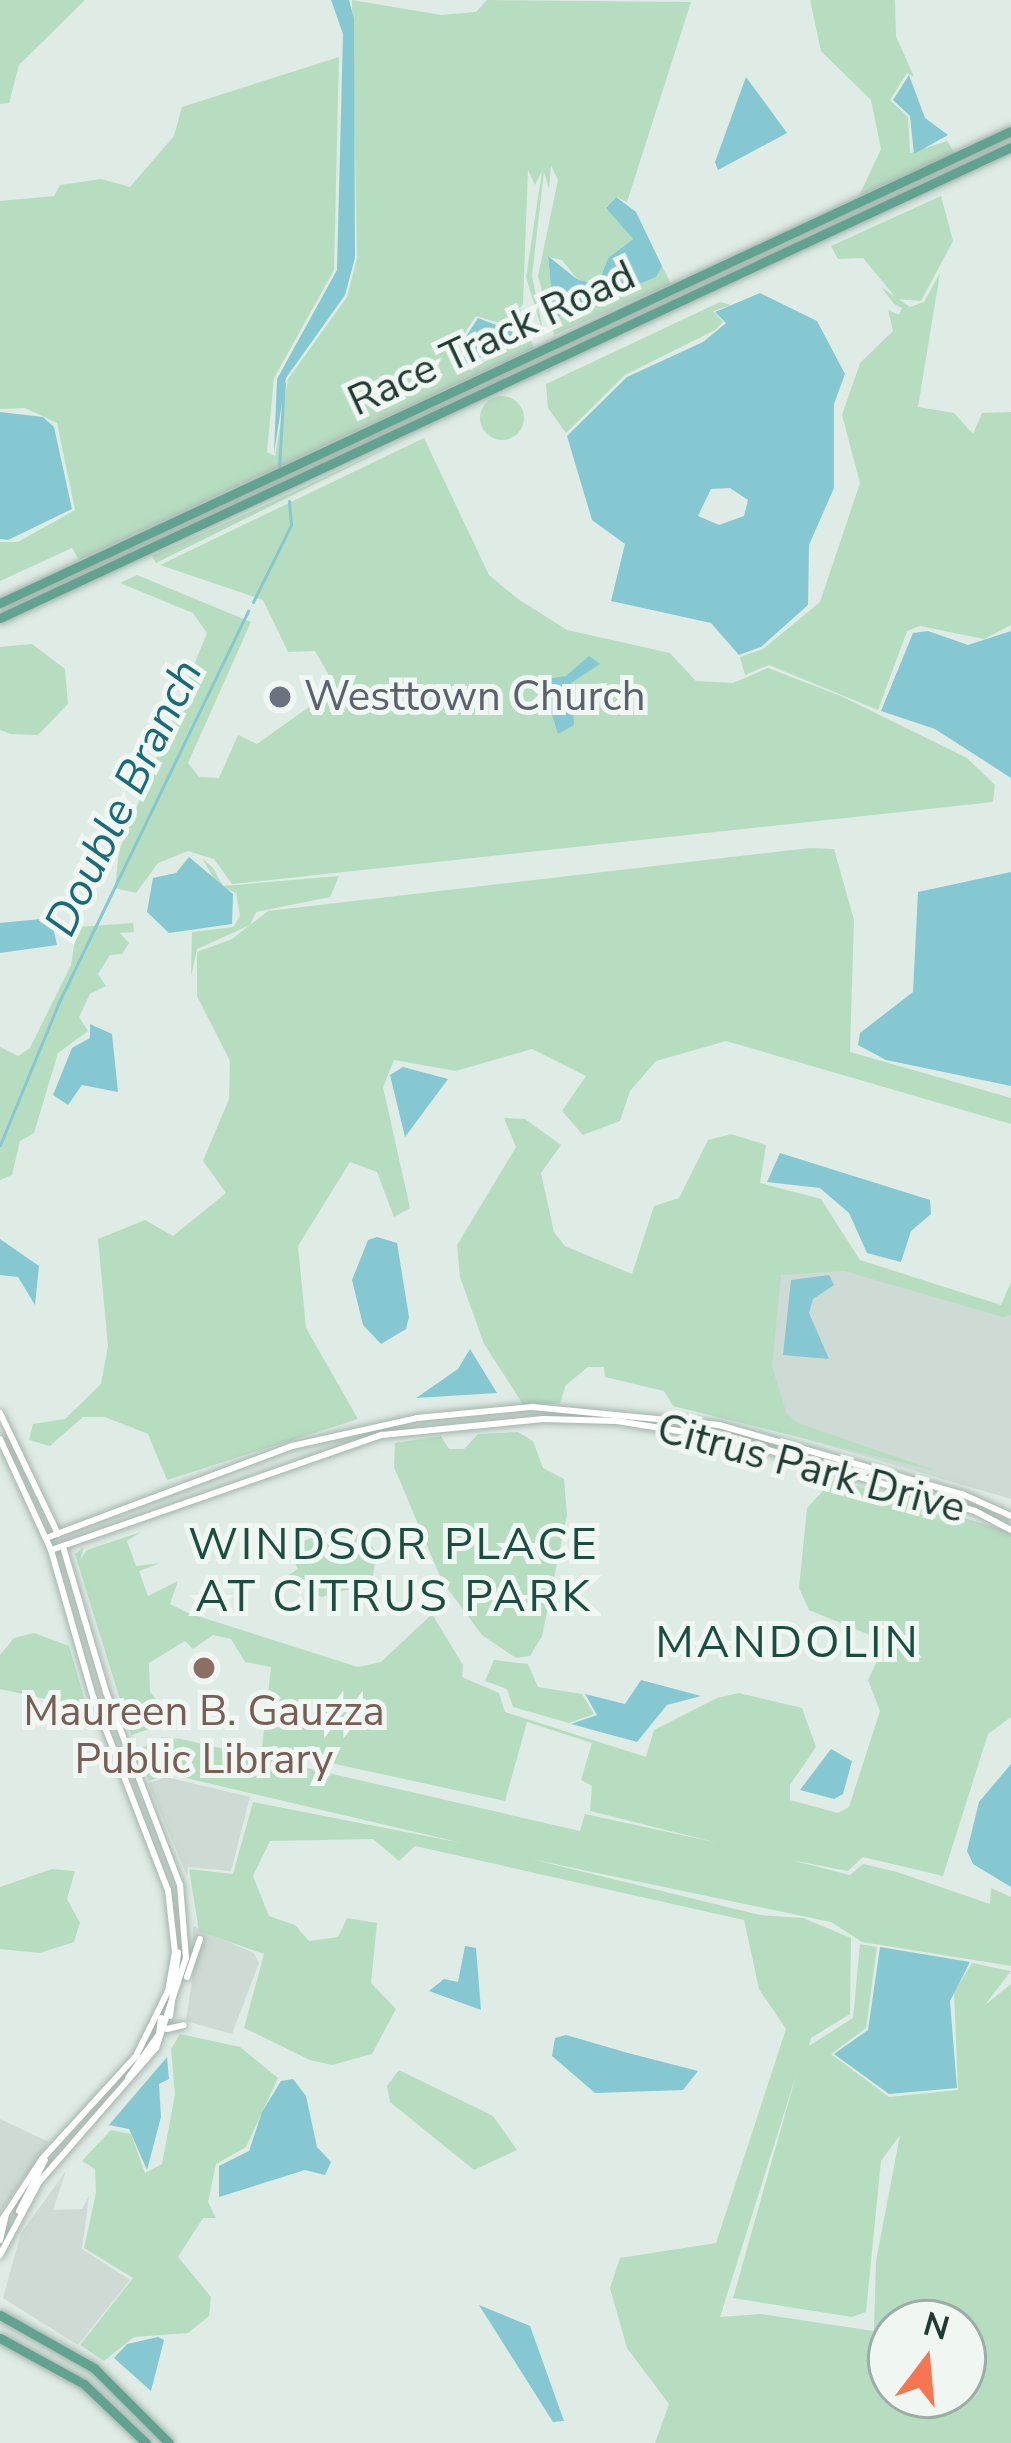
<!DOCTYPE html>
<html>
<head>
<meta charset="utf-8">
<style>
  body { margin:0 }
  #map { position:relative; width:1011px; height:2443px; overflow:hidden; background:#dfebe5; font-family:"Nunito Sans",sans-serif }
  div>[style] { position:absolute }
  .built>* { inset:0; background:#cddbd4 }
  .green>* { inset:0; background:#b7ddc0 }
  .round { border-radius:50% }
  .water>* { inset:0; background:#85c8d2 }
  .stream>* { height:3px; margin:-1.5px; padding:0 1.5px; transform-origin:1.5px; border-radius:1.5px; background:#85c8d2 }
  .roads { filter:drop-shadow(0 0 3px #a2b3ac) drop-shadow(0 0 3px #a2b3ac) }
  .minor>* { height:6px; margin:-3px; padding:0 3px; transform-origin:3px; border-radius:3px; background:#fff }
  .major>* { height:9px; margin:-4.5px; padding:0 4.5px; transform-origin:4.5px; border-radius:4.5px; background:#62a290 }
  .dots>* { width:33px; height:33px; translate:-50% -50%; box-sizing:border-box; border:6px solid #f0f7f3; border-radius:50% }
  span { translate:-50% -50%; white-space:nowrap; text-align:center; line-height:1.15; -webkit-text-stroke:10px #f0f7f3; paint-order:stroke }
  .street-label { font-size:42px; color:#203b33 }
  .worship-label { font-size:42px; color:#5b616d }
  .left { translate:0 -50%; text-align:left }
  .education-label { font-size:42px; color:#785e54 }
  .water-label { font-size:45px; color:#186b78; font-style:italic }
  .neighbourhood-label { font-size:45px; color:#1b4e40; letter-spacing:3px }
  .north { position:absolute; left:867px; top:2299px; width:120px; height:120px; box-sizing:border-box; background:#f0f7f3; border:3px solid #9daca6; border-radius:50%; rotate:16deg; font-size:33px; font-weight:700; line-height:48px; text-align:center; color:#203b33 }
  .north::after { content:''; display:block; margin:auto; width:42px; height:54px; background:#f67652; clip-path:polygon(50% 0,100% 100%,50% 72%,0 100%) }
</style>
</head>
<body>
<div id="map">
  <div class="built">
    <div style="clip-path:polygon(777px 1240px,1011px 1309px,1011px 1499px,734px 1418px)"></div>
    <div style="clip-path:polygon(166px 1777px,250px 1797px,231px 1871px,188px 1867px,187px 1876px,148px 1783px)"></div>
    <div style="clip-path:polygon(193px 1926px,254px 1953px,259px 1963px,232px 2034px,186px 2021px,197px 1946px,204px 1941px,193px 1940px)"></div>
    <div style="clip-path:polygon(0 2119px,49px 2142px,0 2212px)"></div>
    <div style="clip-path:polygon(66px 2171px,53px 2210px,82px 2209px,89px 2196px,82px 2249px,130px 2280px,78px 2345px,3px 2298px,21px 2233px)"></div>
  </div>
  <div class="green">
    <div style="clip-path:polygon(0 0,85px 0,19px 65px,9px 103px,0 104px)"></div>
    <div style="clip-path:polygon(352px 0,441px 15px,476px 12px,487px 0,691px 2px,627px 202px,616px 197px,606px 207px,633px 239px,608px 258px,598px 284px,578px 280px,562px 260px,548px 257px,554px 319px,634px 289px,662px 266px,671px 284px,554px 335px,538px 276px,558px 180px,551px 165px,549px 189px,544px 172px,532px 276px,545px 340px,526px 277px,542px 171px,535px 185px,528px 170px,523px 304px,506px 325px,476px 316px,462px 337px,461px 367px,471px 370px,529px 335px,534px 348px,79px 560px,72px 548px,0 581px,0 542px,18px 542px,75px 510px,57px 423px,25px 408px,0 409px,0 201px,54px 196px,60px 185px,101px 179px,130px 187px,174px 136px,182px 107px,339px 57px,334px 270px,274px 378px,267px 452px,275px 456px,288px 379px,347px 297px,357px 258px)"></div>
    <div style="clip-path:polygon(810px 0,895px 0,896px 36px,914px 77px,907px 73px,890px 100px,908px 117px,910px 153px,947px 141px,955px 153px,859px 196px,881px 149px,871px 100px,821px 51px)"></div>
    <div style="clip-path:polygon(941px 196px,953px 241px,921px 301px,897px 299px,863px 258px,838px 259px,831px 246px)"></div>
    <div style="clip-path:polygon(940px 273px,918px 407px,954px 413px,973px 434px,982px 413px,1011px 412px,1011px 625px,984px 639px,920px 626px,907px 631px,878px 710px,769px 665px,745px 675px,740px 657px,763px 649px,820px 602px,860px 483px,842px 415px,860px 363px,893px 331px,888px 310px,899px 315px,902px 308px,894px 304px,881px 287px,910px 307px,924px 302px)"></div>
    <div style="clip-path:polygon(720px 302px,731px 305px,713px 311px,723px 322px,715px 330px,625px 375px,566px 433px,548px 408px,546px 384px)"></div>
    <div class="round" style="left:480px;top:396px;width:44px;height:44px"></div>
    <div style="clip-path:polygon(414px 435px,156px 563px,152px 556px,261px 507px)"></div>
    <div style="clip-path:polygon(424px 438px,489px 575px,518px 599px,567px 630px,670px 653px,696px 681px,733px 683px,768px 668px,841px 696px,967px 758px,995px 785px,993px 802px,232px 884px,214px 859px,188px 851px,158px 863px,136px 893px,115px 888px,119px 851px,207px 633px,193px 613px,120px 583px,137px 575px,251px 622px,188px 763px,199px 777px,219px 778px,238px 735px,257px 744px,330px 692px,330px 677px,315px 651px,288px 652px,263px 600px,160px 565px)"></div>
    <div style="clip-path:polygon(32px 644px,65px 669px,68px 704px,38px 735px,10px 734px,0 730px,0 647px)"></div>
    <div style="clip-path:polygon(810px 848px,834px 849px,854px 920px,850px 1052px,1011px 1098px,1011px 1124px,726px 1041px,656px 1061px,630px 1091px,620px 1121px,583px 1135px,562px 1111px,586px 1076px,532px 1049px,456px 1071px,394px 1060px,383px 1087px,410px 1208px,394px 1217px,377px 1172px,350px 1162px,298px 1246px,306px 1328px,358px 1419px,167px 1480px,148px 1434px,105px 1417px,83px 1417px,50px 1446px,29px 1440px,33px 1424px,65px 1419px,101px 1384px,108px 1346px,98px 1239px,145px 1220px,173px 1236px,226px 1193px,203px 1161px,229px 1099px,230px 1061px,197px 996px,197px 952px,232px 939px,268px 911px)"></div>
    <div style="clip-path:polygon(202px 858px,213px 868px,223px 886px,339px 876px,330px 897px,256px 912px,250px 925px,197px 949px,191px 977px,192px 932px,233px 927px,240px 916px,236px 893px,217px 884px)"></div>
    <div style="clip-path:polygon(133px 923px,134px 932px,120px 933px,129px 943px,122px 954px,110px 955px,98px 974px,106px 986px,90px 994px,79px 1017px,88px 1031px,58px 1053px,34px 1133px,20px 1141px,12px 1175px,0 1180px,0 1047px,18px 1056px,30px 1048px,71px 965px,77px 927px)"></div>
    <div style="clip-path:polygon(504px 1118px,525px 1119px,561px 1145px,541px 1173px,554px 1232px,565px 1246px,632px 1274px,654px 1206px,679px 1198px,708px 1140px,731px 1134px,766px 1145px,760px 1183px,821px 1199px,860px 1260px,1001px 1305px,1011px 1282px,1011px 1315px,1003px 1317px,844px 1271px,781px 1275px,772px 1366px,786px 1412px,798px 1423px,940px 1472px,673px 1406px,664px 1391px,605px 1377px,604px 1367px,588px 1367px,566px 1385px,560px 1403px,524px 1406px,484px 1344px,460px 1277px,457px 1245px,516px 1147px)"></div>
    <div style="clip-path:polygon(518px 1432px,533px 1441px,543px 1468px,564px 1479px,567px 1515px,542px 1636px,530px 1656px,516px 1658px,482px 1635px,442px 1581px,394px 1467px,395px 1443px,441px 1436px,449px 1449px,464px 1449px,478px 1434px)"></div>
    <div style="clip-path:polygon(evenodd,834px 1479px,1011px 1532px,1011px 1717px,988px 1734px,943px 1876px,863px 1857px,848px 1871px,791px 1860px,850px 1875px,863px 1864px,897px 1872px,990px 1904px,991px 1888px,1011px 1897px,1011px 1966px,862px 1942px,831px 1922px,531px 1859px,760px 1915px,803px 1918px,851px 1938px,850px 2014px,811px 2038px,809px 2046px,853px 2018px,860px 1944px,877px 1947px,866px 2028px,831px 2054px,889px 2097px,958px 2090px,954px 1992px,972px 1963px,1011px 1971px,985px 2005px,1011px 1984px,1011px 2443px,655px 2443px,669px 2404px,627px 2348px,610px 2288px,620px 2258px,716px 2243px,786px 2029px,759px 1989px,744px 1920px,415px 1846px,399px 1861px,373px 1839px,270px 1841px,253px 1876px,269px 1916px,295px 1925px,309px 1941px,338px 1937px,347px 1918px,377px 1923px,371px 1983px,396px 2009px,372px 2054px,332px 2065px,310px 2060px,244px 2028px,264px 1954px,199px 1931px,189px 1869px,233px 1874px,253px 1802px,462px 1843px,169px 1774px,149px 1781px,137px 1751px,162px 1737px,181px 1739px,580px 1831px,585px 1814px,718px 1843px,590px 1811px,592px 1786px,581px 1780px,592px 1743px,527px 1722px,505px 1801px,262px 1748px,271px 1667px,245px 1662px,231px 1639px,213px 1635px,193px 1649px,185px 1641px,149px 1663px,150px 1692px,174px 1721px,131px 1735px,75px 1554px,84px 1547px,80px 1560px,87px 1550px,141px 1532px,127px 1541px,136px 1566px,160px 1563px,139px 1571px,148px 1596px,178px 1581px,170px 1604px,188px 1613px,358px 1667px,381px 1662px,432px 1614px,463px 1665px,462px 1677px,499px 1693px,505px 1712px,646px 1757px,654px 1730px,717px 1698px,739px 1693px,802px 1708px,816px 1747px,790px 1785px,790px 1800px,838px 1813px,849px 1807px,880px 1711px,868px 1680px,883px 1649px,877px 1638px,809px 1610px,799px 1588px,807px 1508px,834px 1479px,797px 2072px,733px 2298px,852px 2317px,866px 2312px,881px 2161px,900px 2135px,876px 2261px,874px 2331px,760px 2314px,720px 2317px,797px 2072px,834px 1479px,891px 2323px,963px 2323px,963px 2395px,891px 2395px,891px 2323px)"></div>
    <div style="clip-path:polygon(340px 1526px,364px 1536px,376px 1552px,372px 1583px,321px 1597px,287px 1576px,298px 1569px,291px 1556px,304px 1541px)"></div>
    <div style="clip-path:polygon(34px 1633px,69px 1646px,87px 1708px,0 1689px,0 1655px,14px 1638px)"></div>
    <div style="clip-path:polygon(494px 1660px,528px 1664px,538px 1687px,582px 1694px,594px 1714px,569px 1723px,513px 1707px,507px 1689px,485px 1681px)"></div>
    <div style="clip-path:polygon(52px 1869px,75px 1871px,67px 1899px,80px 1923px,74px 1942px,40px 1953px,0 1949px,0 1887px)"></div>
    <div style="clip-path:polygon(180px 2034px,240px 2047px,278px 2078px,246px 2147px,216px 2164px,208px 2202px,216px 2218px,203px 2218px,178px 2257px,211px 2297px,209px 2316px,188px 2333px,134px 2337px,104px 2361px,80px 2345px,133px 2278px,84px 2248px,96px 2193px,95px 2169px,82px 2161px,111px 2130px,131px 2134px,145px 2173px,162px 2164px,175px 2094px,171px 2049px)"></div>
    <div style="clip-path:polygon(399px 2070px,493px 2116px,517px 2150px,474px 2170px,390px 2102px,387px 2086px)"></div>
  </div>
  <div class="water">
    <div style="clip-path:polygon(331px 0,349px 0,354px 19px,355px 258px,345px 295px,286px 378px,274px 453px,277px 379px,337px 270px,343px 34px)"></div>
    <div style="clip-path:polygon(909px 75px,925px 118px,948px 135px,914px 154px,910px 116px,893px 100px)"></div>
    <div style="clip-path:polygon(746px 77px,787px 133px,718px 170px,715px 162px)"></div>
    <div style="clip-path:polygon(616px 197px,636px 212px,662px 266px,656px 277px,554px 319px,548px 256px,578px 280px,598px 284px,608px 258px,633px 239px,606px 208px)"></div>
    <div style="clip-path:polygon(evenodd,760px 293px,817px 321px,845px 374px,834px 404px,834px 488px,809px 545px,808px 605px,761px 647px,739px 655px,711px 623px,611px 601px,625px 544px,592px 520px,567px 436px,627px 377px,703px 342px,726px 323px,715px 312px,760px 293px,730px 488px,748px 500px,744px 516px,719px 525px,698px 516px,711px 489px,730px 488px)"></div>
    <div style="clip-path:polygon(520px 308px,525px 337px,463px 366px,465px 338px,478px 318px,507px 329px)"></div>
    <div style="clip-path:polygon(0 412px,43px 417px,54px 427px,72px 509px,8px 540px,0 539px)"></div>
    <div style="clip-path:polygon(928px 631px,968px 645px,1011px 631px,1011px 778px,935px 729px,881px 711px,913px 633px)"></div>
    <div style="clip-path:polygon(589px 656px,600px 664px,571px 683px,574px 725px,558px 734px,545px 693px,528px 682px,566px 676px)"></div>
    <div style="clip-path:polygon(189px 857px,233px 894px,232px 924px,169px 933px,147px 912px,153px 878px,176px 873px)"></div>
    <div style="clip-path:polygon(1011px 872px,1011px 1086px,886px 1060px,858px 1045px,860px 1033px,913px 992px,918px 892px)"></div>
    <div style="clip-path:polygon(51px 918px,57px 945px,0 953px,0 923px)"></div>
    <div style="clip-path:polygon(90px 1024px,112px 1034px,118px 1092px,82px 1085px,68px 1105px,53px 1095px,72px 1048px,90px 1038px)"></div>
    <div style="clip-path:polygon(403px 1067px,448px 1079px,405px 1137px,390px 1075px)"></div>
    <div style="clip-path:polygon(780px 1153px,930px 1200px,931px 1214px,911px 1231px,901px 1262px,867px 1253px,849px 1213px,820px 1188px,767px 1182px)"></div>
    <div style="clip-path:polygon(377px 1237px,397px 1243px,409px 1317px,406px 1329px,381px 1344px,363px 1325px,352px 1280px,368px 1240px)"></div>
    <div style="clip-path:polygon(0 1239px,39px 1266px,35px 1305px,18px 1277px,0 1275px)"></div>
    <div style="clip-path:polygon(829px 1275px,834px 1285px,813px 1299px,809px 1313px,829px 1359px,783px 1355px,791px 1280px)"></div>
    <div style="clip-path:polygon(470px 1349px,497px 1393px,416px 1398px,458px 1369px)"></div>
    <div style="clip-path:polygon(641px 1680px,701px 1696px,667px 1705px,637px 1742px,571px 1724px,597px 1715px,585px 1694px,625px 1704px)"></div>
    <div style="clip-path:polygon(831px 1749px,852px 1761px,843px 1794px,834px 1799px,800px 1790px)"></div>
    <div style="clip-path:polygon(1011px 1764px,1011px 1887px,973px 1864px,967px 1851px,979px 1802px)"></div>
    <div style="clip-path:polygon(465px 1946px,476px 1948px,481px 2010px,429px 1991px,444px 1979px,458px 1982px)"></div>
    <div style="clip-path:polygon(880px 1947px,970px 1962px,950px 2001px,957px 2088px,889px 2094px,834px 2054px,868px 2030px)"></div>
    <div style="clip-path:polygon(566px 2035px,628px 2053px,698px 2071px,683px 2090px,595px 2093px,552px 2056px,555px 2038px)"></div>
    <div style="clip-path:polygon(167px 2057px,169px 2079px,159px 2084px,161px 2117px,147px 2170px,129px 2129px,109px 2125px)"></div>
    <div style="clip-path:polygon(293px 2079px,306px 2096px,317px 2147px,331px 2162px,325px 2175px,305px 2170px,219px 2197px,219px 2166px,249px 2151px,262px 2112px,281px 2081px)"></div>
    <div style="clip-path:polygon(479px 2305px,530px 2326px,564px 2421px,553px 2422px)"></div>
    <div style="clip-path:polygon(158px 2337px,164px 2340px,151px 2391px,114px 2358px,127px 2344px)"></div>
  </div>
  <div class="stream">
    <div style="left:279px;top:467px;width:84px;rotate:-86.6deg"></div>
    <div style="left:253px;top:602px;width:86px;rotate:-63.7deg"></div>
    <div style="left:291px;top:525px;width:24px;rotate:-95deg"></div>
    <div style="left:0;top:1145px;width:152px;rotate:-67.6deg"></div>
    <div style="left:58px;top:1004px;width:437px;rotate:-64.2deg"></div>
  </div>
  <div class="roads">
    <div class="minor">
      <div style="left:0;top:1413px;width:134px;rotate:64.4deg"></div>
      <div style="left:0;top:1439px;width:122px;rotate:65.3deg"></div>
      <div style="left:51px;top:1550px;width:152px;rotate:74deg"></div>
      <div style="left:93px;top:1696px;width:208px;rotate:68.9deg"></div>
      <div style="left:168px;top:1890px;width:62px;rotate:83.6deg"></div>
      <div style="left:175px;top:1952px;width:40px;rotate:100deg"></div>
      <div style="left:168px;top:1991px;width:72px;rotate:116.2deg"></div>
      <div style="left:136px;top:2056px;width:139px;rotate:132.4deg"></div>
      <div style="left:42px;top:2159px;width:77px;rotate:123.3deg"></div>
      <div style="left:46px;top:1538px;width:263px;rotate:-20.5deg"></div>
      <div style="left:292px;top:1446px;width:128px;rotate:-12.6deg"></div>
      <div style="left:417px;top:1418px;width:116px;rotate:-5.5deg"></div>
      <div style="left:532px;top:1407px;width:188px;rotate:5.5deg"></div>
      <div style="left:719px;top:1425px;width:253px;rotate:15.9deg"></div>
      <div style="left:962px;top:1494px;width:54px;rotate:24.2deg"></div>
      <div style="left:51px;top:1550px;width:350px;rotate:-19.2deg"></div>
      <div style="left:382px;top:1435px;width:162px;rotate:-5.7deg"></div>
      <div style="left:543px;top:1419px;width:74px;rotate:1.5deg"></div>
      <div style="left:617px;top:1421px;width:119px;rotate:9.2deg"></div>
      <div style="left:734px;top:1440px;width:251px;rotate:16.4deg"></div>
      <div style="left:975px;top:1511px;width:41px;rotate:27.8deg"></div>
      <div style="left:187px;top:1977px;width:40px;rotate:-71.1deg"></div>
      <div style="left:170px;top:2016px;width:64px;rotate:-82.8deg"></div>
      <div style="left:167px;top:2029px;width:17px;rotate:-13deg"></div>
      <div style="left:128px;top:2078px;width:54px;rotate:-54.8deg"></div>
      <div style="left:159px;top:2034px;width:16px;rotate:-83deg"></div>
      <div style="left:19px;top:2211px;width:57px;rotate:-63deg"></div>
      <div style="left:0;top:2240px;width:26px;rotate:-77deg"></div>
      <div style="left:0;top:2255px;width:83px;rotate:-61.9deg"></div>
      <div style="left:39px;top:2182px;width:178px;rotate:-48.9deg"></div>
      <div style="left:156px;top:2048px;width:95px;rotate:-71.6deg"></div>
      <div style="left:186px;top:1958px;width:73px;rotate:-94.7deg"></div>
      <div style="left:180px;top:1885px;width:207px;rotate:-111deg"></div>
      <div style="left:106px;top:1692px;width:151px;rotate:-106.5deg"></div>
    </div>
    <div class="major">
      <div style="left:0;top:603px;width:1116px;rotate:-25.03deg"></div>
      <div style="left:0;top:618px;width:1115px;rotate:-24.98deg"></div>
      <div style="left:0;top:2315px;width:108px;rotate:29.4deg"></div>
      <div style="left:94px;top:2368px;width:106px;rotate:45deg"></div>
      <div style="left:0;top:2338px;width:96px;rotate:28.7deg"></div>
      <div style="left:84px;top:2384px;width:86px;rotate:43.6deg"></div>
    </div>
  </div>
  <div class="dots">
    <div style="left:280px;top:697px;background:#6b7280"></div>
    <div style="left:204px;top:1668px;background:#8d6e63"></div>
  </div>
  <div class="street-label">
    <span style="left:492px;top:339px;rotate:-25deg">Race Track Road</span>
    <span style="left:811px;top:1469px;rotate:15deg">Citrus Park Drive</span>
  </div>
  <div class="worship-label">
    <span class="left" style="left:304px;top:697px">Westtown Church</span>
  </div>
  <div class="education-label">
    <span style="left:204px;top:1736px">Maureen B. Gauzza<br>Public Library</span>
  </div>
  <div class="water-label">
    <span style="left:124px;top:798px;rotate:-64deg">Double Branch</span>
  </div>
  <div class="neighbourhood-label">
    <span style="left:394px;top:1571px">WINDSOR PLACE<br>AT CITRUS PARK</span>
    <span style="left:788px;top:1643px">MANDOLIN</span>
  </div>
  <div class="north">N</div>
</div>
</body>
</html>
